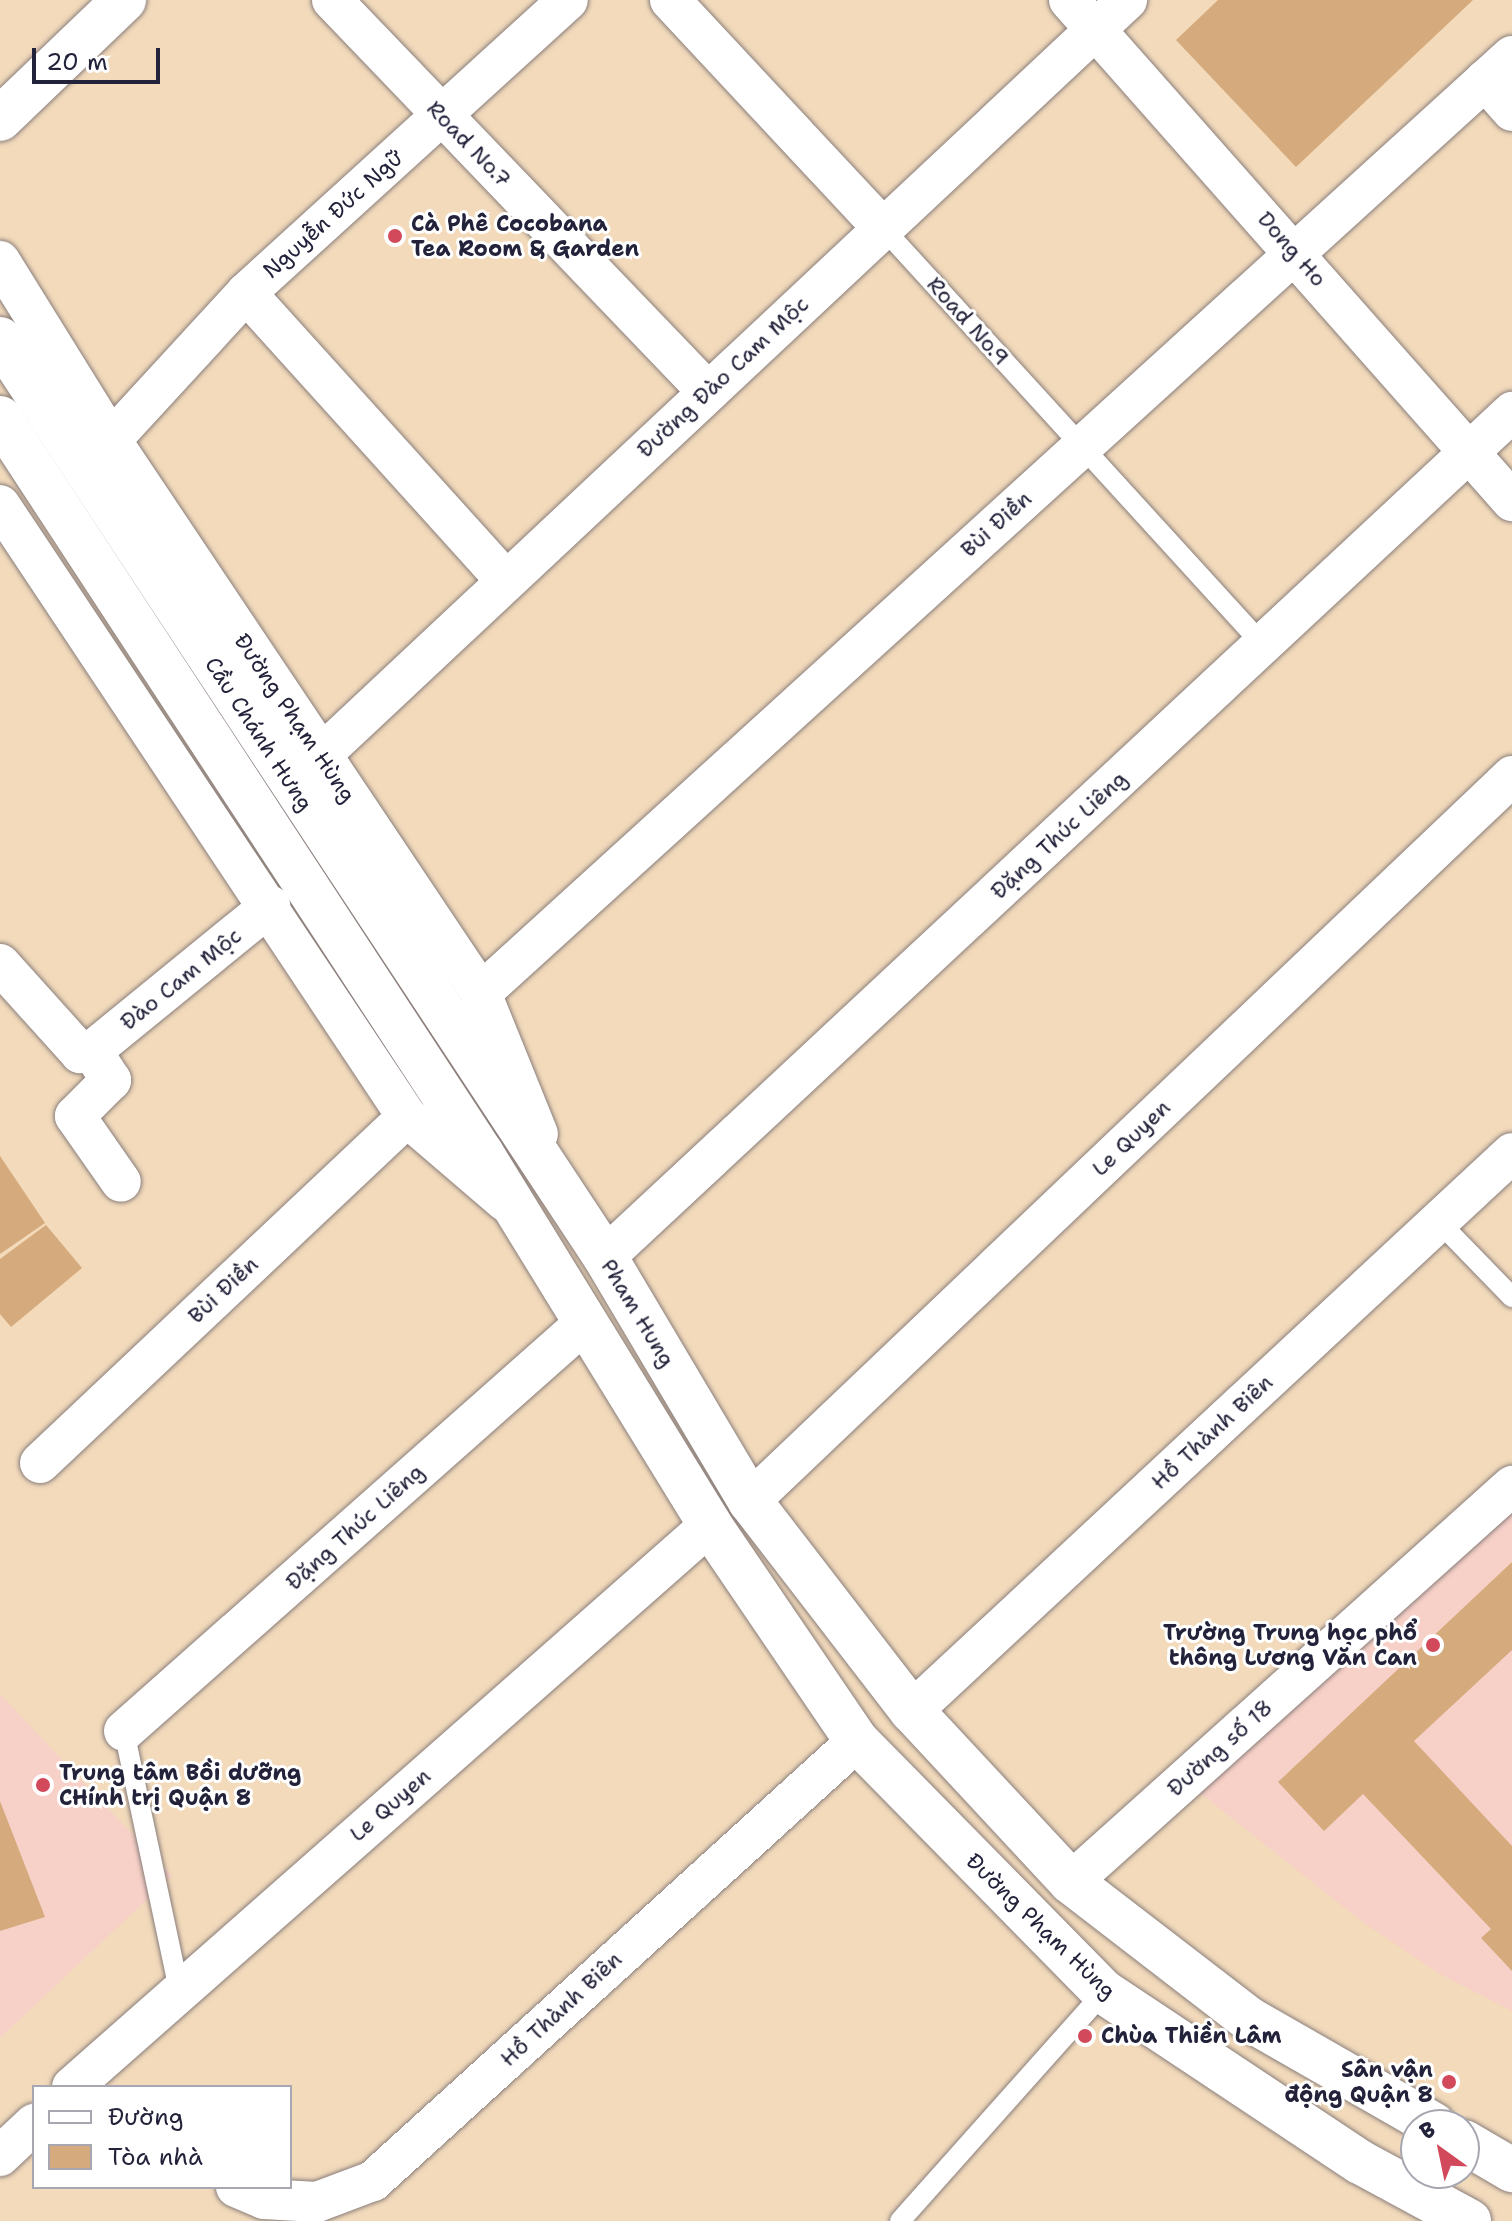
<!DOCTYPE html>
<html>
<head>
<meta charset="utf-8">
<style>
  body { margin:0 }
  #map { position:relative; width:1512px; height:2221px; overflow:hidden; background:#f2dabb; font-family:"Shantell Sans",sans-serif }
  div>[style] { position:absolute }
  .built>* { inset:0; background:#f7d1c8 }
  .building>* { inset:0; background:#d5aa7c }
  .roads { filter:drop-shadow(0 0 2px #8a7e7b) drop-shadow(0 0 2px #8a7e7b) }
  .lane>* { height:20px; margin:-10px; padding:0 10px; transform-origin:10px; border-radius:10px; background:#fff }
  .street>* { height:40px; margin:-20px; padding:0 20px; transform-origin:20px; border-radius:20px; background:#fff }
  .secondary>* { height:44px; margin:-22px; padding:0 22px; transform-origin:22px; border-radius:22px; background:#fff }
  .primary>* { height:44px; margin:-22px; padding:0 22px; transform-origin:22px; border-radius:22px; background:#fff }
  .dots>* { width:22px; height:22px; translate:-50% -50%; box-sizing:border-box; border:4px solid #fff; border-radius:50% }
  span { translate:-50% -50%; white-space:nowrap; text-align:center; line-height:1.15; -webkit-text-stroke:6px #fff; paint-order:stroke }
  .street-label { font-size:22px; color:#22223b }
  .poi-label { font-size:22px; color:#22223b; font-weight:700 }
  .left { translate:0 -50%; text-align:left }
  .right { translate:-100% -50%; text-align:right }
  .legend { position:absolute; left:32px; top:2085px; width:260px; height:104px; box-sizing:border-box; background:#fff; border:2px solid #a7a7b1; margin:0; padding:10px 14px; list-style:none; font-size:24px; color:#22223b }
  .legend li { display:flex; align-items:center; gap:16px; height:40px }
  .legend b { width:40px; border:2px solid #a7a7b1 }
  .north { position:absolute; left:1400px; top:2109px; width:80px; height:80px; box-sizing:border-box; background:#fff; border:2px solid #a7a7b1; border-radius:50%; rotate:327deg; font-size:22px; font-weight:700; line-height:32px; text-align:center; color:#22223b }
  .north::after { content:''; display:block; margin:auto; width:28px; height:36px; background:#d1495b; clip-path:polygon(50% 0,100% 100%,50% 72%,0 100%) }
  .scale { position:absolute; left:32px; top:48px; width:128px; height:36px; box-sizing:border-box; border:4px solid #22223b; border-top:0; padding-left:10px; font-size:24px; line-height:28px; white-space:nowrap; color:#22223b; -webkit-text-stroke:6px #fff; paint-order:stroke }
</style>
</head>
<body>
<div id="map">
  <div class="built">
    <div style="clip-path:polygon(1512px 1501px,1512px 2011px,1440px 1974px,1360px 1920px,1195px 1789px)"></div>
    <div style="clip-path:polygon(0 1694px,172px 1876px,0 2038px)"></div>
  </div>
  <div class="building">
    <div style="clip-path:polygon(1218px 0,1473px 0,1296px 167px,1176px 40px)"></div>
    <div style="clip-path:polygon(0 1156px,45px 1223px,0 1254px)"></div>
    <div style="clip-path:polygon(46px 1225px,82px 1268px,11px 1327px,0 1314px,0 1259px)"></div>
    <div style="clip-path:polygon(1512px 1562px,1512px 1650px,1414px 1741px,1512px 1846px,1512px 1971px,1481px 1938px,1491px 1929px,1363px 1794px,1324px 1831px,1278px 1782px)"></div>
    <div style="clip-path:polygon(0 1801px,45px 1917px,0 1931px)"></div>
  </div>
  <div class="roads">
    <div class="lane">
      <div style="left:882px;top:227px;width:566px;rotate:47.65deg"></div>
      <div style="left:1439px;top:1222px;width:105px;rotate:45.8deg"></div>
      <div style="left:124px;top:1731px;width:264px;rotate:78deg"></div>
      <div style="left:900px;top:2221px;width:307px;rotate:-48.3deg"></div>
    </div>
    <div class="street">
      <div style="left:332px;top:0;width:542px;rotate:46.2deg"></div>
      <div style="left:670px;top:0;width:311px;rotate:47deg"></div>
      <div style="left:1069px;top:0;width:669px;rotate:48.52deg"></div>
      <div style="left:1485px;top:80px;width:41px;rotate:48.9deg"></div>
      <div style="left:0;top:261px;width:211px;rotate:58.2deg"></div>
      <div style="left:111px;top:440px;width:665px;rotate:56.21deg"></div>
      <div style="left:481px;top:993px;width:152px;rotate:68deg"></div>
      <div style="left:246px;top:293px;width:388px;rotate:47.9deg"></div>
      <div style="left:111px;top:440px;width:200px;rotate:-47.4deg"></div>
      <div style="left:246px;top:293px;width:435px;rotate:-42.3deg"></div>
      <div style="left:0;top:505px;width:735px;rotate:56.37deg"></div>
      <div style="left:407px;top:1117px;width:129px;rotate:40.6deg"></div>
      <div style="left:320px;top:756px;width:1106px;rotate:-43.13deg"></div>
      <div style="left:0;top:964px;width:120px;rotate:48deg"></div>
      <div style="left:80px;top:1053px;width:12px;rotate:-9deg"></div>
      <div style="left:92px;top:1051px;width:230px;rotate:-39.2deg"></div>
      <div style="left:481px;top:993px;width:1393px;rotate:-42.27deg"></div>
      <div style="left:92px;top:1051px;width:35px;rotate:57deg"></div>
      <div style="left:111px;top:1080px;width:51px;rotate:135deg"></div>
      <div style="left:75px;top:1116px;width:80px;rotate:55.1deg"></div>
      <div style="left:605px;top:1257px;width:1240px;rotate:-42.97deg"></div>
      <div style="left:40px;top:1463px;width:504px;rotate:-43.31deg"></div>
      <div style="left:750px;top:1501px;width:1052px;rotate:-43.57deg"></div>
      <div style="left:912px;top:1711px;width:819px;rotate:-42.92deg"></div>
      <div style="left:124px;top:1731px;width:617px;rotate:-41.52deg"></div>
      <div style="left:1071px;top:1882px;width:593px;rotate:-41.92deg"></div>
      <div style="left:72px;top:2087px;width:850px;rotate:-41.38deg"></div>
      <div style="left:0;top:2156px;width:47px;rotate:-43.3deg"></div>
      <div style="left:236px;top:2187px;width:30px;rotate:23deg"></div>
      <div style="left:264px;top:2199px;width:53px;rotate:3.2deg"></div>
      <div style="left:317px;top:2202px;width:60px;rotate:-20.6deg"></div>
      <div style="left:373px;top:2181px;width:654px;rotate:-42.27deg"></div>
    </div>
    <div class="secondary">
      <div style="left:0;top:119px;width:172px;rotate:-43.8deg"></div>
    </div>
    <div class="primary">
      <div style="left:0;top:339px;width:1099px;rotate:56.61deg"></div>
      <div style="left:605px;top:1257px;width:284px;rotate:59.3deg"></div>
      <div style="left:750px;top:1501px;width:265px;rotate:52.4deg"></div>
      <div style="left:912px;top:1711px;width:233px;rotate:47.1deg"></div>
      <div style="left:1071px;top:1882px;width:225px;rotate:37.6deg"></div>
      <div style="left:1249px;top:2019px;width:213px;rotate:29.8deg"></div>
      <div style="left:0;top:418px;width:880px;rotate:56.78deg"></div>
      <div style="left:482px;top:1154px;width:435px;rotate:58.4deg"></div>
      <div style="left:710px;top:1525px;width:261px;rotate:55.8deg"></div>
      <div style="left:857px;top:1741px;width:352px;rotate:45.5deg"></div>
      <div style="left:1104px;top:1992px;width:307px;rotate:33.6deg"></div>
      <div style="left:1360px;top:2162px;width:124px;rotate:28.4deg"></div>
      <div style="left:1464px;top:2142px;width:56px;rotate:30.3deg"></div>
    </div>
  </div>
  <div class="dots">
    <div style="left:395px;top:236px;background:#d1495b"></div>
    <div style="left:1433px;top:1645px;background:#d1495b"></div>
    <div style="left:43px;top:1785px;background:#d1495b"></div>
    <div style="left:1085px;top:2036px;background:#d1495b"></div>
    <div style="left:1449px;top:2082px;background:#d1495b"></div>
  </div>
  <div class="street-label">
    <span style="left:469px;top:144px;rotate:46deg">Road No.7</span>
    <span style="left:333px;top:214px;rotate:-42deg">Nguyễn Đức Ngữ</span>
    <span style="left:1292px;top:249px;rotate:49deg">Dong Ho</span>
    <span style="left:968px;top:321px;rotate:48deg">Road No.9</span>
    <span style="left:723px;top:377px;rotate:-43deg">Đường Đào Cam Mộc</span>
    <span style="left:996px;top:524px;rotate:-42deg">Bùi Điền</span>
    <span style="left:295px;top:718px;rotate:56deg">Đường Phạm Hùng</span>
    <span style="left:259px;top:734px;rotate:57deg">Cầu Chánh Hưng</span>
    <span style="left:1059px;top:835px;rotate:-43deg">Đặng Thúc Liêng</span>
    <span style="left:181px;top:979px;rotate:-39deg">Đào Cam Mộc</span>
    <span style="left:1131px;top:1138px;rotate:-44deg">Le Quyen</span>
    <span style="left:223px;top:1290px;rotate:-43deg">Bùi Điền</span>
    <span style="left:638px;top:1313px;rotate:59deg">Pham Hung</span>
    <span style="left:1212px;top:1432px;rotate:-43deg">Hồ Thành Biên</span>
    <span style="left:355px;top:1527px;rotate:-42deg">Đặng Thúc Liêng</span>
    <span style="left:1220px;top:1748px;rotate:-42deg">Đường số 18</span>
    <span style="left:390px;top:1805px;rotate:-41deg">Le Quyen</span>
    <span style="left:1041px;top:1926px;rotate:44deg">Đường Phạm Hùng</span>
    <span style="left:561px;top:2009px;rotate:-43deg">Hồ Thành Biên</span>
  </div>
  <div class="poi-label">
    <span class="left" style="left:411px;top:236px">Cà Phê Cocobana<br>Tea Room &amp; Garden</span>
    <span class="right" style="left:1417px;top:1645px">Trường Trung học phổ<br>thông Lương Văn Can</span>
    <span class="left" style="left:59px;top:1785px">Trung tâm Bồi dưỡng<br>CHính trị Quận 8</span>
    <span class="left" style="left:1101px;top:2036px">Chùa Thiền Lâm</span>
    <span class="right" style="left:1433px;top:2082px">Sân vận<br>động Quận 8</span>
  </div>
  <ul class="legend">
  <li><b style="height:10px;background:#fff"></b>Đường</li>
  <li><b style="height:22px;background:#d5aa7c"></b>Tòa nhà</li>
  </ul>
  <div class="north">B</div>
  <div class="scale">20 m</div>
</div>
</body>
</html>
